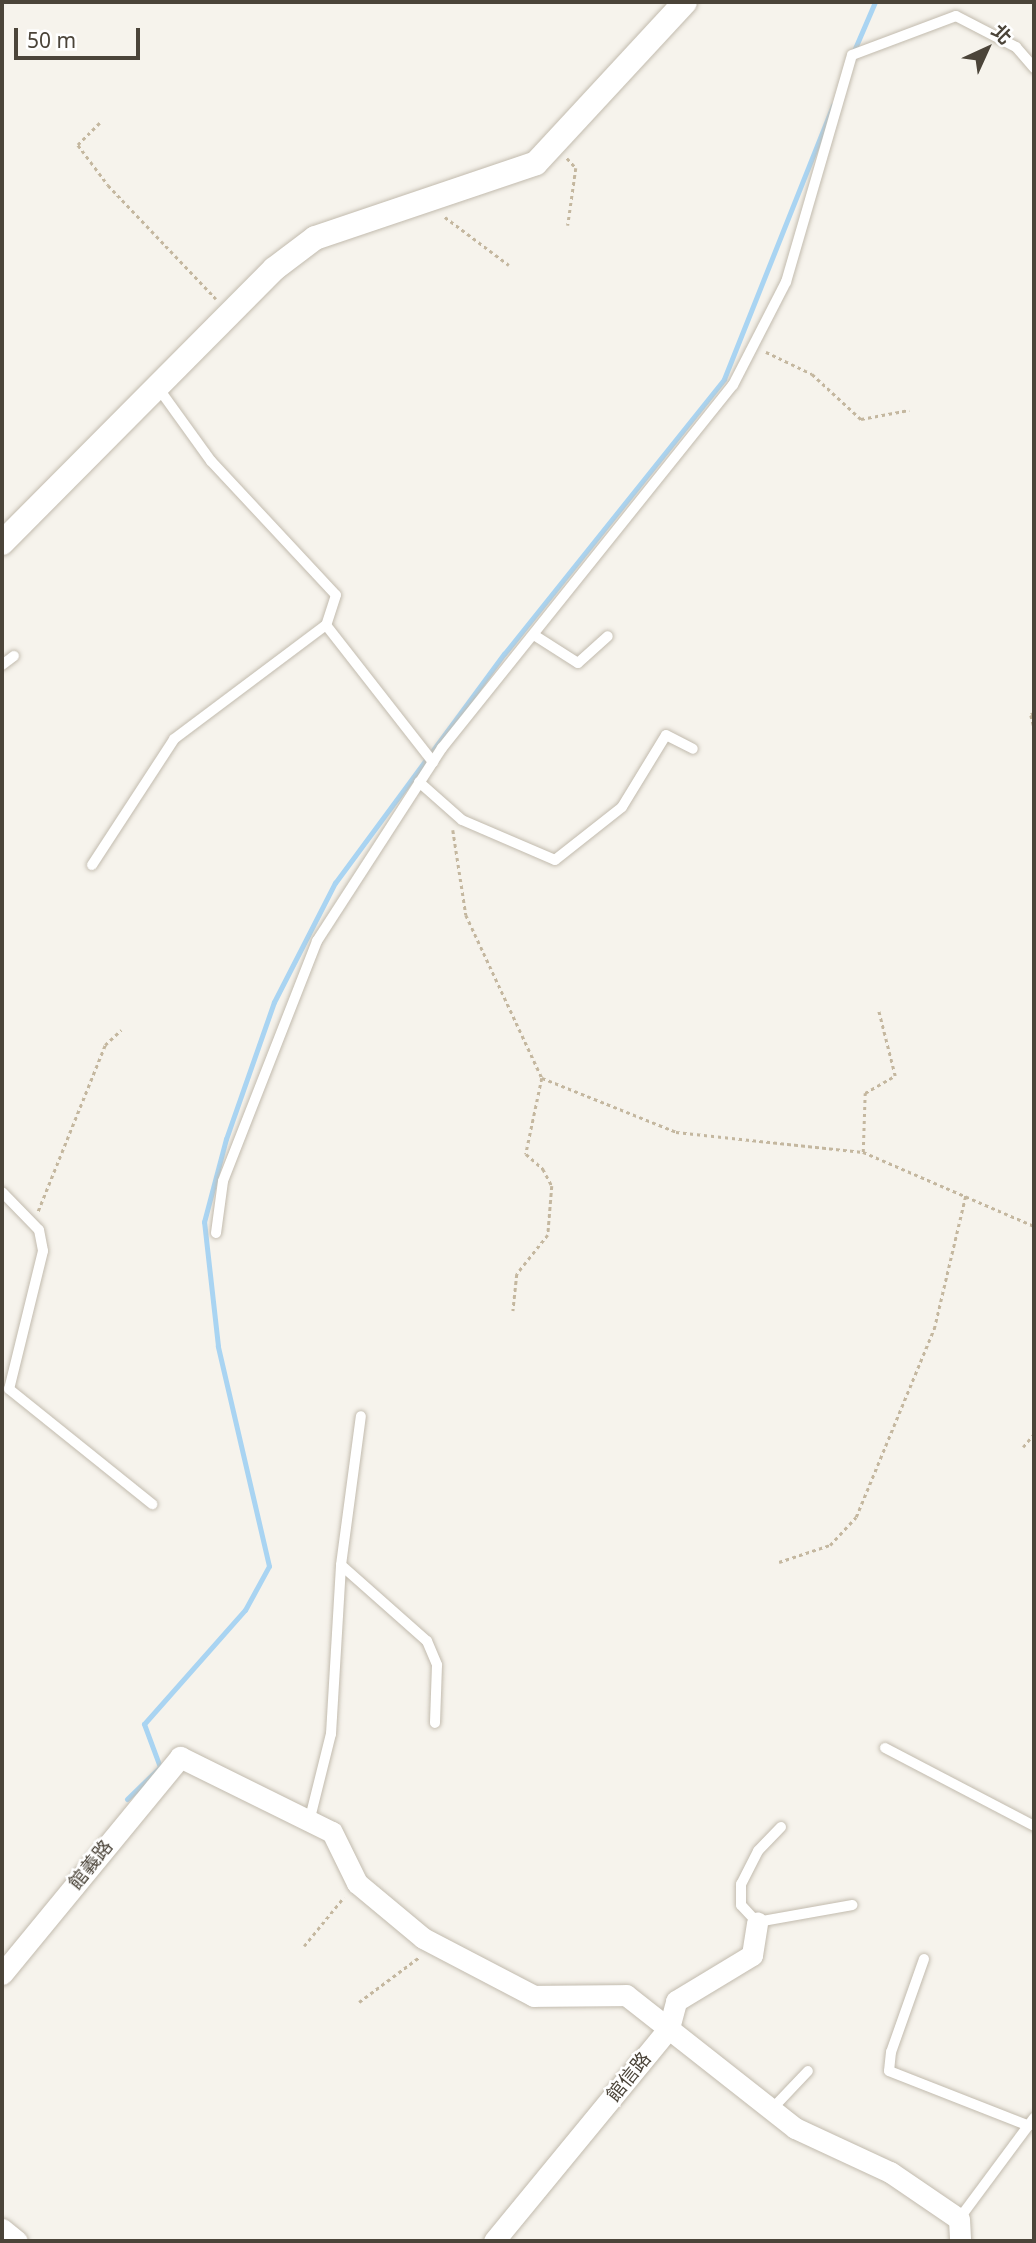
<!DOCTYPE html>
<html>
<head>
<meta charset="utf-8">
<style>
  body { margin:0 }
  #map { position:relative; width:1036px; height:2243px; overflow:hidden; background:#f6f3ec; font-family:"Noto Sans","Noto Sans TC",sans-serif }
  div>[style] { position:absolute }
  .stream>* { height:5px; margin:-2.5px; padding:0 2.5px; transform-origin:2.5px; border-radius:2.5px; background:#a9d4f2 }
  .path>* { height:2.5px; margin-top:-1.25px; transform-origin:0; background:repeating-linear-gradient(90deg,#c4b79f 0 3.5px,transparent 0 7px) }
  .roads { filter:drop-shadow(0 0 2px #c2bbae) drop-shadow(0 0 2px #c2bbae) }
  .service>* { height:10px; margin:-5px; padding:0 5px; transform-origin:5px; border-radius:5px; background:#fff }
  .minor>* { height:21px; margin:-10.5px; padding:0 10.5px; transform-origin:10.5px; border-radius:10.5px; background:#fff }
  .tertiary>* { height:24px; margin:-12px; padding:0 12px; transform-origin:12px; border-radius:12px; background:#fff }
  span { translate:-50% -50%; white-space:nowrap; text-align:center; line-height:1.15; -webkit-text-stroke:5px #fff; paint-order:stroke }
  .street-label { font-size:19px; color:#4b4439 }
  .frame { position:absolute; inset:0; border:4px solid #4b4439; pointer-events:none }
  .north { position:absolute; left:952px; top:14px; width:70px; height:70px; -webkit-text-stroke:5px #fff; paint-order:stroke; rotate:45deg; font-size:19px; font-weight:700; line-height:28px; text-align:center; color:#4b4439 }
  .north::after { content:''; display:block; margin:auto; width:24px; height:32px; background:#4b4439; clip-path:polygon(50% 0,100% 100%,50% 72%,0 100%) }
  .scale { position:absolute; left:14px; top:28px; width:126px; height:32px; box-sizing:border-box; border:4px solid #4b4439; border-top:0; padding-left:9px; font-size:21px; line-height:24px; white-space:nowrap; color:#4b4439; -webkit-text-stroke:5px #fff; paint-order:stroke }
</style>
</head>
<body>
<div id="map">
  <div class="stream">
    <div style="left:853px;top:53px;width:56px;rotate:-66.7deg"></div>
    <div style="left:127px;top:1799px;width:46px;rotate:-44.1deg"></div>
    <div style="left:160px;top:1767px;width:46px;rotate:-110.4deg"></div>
    <div style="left:144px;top:1724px;width:152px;rotate:-48.5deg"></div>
    <div style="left:245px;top:1610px;width:50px;rotate:-61.4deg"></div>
    <div style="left:269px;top:1566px;width:226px;rotate:-103.1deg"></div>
    <div style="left:218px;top:1346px;width:125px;rotate:-96.4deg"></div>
    <div style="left:204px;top:1222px;width:86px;rotate:-75.2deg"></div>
    <div style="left:226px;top:1139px;width:145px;rotate:-70.7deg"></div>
    <div style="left:274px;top:1002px;width:134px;rotate:-62.9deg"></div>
    <div style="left:335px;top:883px;width:285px;rotate:-53.6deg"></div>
    <div style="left:504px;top:654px;width:352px;rotate:-51.3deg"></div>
    <div style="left:724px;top:379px;width:295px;rotate:-68.3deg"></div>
  </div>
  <div class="path">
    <div style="left:100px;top:123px;width:31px;rotate:135deg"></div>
    <div style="left:78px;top:145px;width:50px;rotate:53.1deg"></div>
    <div style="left:108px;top:185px;width:157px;rotate:46.5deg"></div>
    <div style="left:567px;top:158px;width:13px;rotate:48deg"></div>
    <div style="left:576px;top:168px;width:58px;rotate:98deg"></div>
    <div style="left:445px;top:217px;width:80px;rotate:36.9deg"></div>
    <div style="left:766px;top:352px;width:51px;rotate:25.6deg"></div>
    <div style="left:812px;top:374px;width:67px;rotate:42.6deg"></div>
    <div style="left:861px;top:419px;width:49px;rotate:-10.6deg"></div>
    <div style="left:1034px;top:713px;width:4px;rotate:146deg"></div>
    <div style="left:1031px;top:715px;width:12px;rotate:76deg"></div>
    <div style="left:453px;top:830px;width:86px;rotate:81.3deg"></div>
    <div style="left:466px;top:915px;width:180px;rotate:65deg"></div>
    <div style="left:542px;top:1078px;width:78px;rotate:101.9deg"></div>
    <div style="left:526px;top:1154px;width:23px;rotate:41deg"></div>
    <div style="left:543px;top:1169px;width:19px;rotate:62deg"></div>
    <div style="left:552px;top:1186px;width:49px;rotate:94.7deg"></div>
    <div style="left:548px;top:1235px;width:50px;rotate:128.5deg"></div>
    <div style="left:517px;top:1274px;width:37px;rotate:96deg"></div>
    <div style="left:542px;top:1078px;width:144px;rotate:21.9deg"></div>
    <div style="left:676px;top:1132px;width:188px;rotate:6.1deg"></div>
    <div style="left:863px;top:1152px;width:186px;rotate:23.4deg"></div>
    <div style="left:863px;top:1152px;width:59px;rotate:-88.1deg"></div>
    <div style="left:865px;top:1093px;width:34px;rotate:-30deg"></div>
    <div style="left:895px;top:1076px;width:69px;rotate:-104.2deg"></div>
    <div style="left:38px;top:1211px;width:179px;rotate:-68deg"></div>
    <div style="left:105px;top:1045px;width:22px;rotate:-43deg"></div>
    <div style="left:1023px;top:1447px;width:17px;rotate:-50deg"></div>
    <div style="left:779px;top:1562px;width:54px;rotate:-18.4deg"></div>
    <div style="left:830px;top:1545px;width:38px;rotate:-47deg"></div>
    <div style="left:856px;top:1517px;width:204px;rotate:-67.5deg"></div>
    <div style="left:934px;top:1329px;width:139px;rotate:-76.7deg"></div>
    <div style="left:304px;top:1946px;width:63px;rotate:-50.8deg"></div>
    <div style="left:359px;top:2002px;width:74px;rotate:-36.7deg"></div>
  </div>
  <div class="roads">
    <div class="service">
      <div style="left:159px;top:389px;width:89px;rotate:54.2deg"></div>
      <div style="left:211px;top:461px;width:183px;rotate:47deg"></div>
      <div style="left:336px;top:595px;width:32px;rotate:108deg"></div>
      <div style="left:326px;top:625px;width:174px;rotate:52deg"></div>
      <div style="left:534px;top:635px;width:52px;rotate:32.5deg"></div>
      <div style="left:578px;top:663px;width:40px;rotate:-42deg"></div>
      <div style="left:2px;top:665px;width:15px;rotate:-37deg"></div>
      <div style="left:419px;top:782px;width:57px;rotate:41.5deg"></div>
      <div style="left:462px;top:820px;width:101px;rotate:23.3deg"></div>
      <div style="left:555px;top:860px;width:85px;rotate:-38.3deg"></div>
      <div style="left:622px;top:807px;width:84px;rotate:-58.6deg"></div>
      <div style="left:666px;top:735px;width:30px;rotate:27deg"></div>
      <div style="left:92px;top:865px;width:150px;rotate:-56.9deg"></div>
      <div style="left:174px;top:739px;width:190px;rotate:-36.9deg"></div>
      <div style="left:2px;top:1192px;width:53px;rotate:45.8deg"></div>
      <div style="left:39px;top:1230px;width:21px;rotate:79deg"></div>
      <div style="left:43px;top:1251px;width:142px;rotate:103.8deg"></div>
      <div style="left:9px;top:1389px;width:184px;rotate:38.8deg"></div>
      <div style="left:216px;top:1233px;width:52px;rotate:-82.3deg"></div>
      <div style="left:223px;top:1181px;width:258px;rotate:-68.6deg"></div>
      <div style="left:317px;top:941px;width:230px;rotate:-57.1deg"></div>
      <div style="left:442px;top:748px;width:465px;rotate:-51.3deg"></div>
      <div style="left:733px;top:385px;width:116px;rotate:-62.8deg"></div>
      <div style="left:786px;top:282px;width:236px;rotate:-73.8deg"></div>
      <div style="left:852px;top:55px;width:111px;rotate:-20.6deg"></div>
      <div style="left:956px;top:16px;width:68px;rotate:27.3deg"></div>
      <div style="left:1016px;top:47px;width:28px;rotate:49deg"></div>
      <div style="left:341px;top:1565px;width:115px;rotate:41.5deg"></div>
      <div style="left:427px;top:1641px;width:26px;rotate:67deg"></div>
      <div style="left:437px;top:1665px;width:58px;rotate:92deg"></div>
      <div style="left:885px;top:1748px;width:168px;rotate:27.6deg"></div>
      <div style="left:310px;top:1818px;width:87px;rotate:-76deg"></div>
      <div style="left:331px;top:1734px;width:169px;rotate:-86.6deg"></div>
      <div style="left:341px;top:1565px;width:150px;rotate:-82.4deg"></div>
      <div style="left:781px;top:1827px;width:33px;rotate:134deg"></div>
      <div style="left:758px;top:1851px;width:37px;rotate:117deg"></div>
      <div style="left:741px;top:1884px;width:21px;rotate:90deg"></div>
      <div style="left:741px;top:1905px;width:23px;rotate:47deg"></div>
      <div style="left:757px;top:1922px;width:97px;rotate:-10.1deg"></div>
      <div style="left:924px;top:1959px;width:99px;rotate:109.5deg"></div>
      <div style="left:891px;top:2052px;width:19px;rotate:96deg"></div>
      <div style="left:889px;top:2071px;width:150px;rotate:21.4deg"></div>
      <div style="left:770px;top:2111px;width:55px;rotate:-46.5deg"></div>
      <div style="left:959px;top:2219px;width:126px;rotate:-53.4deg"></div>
    </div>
    <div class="minor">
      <div style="left:2px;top:1974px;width:281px;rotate:-50.6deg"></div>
      <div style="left:180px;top:1757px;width:169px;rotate:26.3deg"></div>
      <div style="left:332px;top:1832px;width:57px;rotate:63.9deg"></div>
      <div style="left:357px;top:1883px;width:86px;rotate:39.8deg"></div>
      <div style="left:423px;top:1938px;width:125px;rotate:27.6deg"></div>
      <div style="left:534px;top:1996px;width:92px;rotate:-0.6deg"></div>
      <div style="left:626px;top:1995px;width:215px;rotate:38.2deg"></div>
      <div style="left:795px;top:2128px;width:105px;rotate:24.9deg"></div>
      <div style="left:890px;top:2172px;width:83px;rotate:34.3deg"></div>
      <div style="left:959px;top:2219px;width:22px;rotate:87deg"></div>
      <div style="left:2px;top:2229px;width:19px;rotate:39deg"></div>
      <div style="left:494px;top:2241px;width:276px;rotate:-50.6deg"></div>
      <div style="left:669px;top:2028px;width:28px;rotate:-75deg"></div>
      <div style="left:676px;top:2001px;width:89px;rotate:-31.2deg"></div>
      <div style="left:752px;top:1955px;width:33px;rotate:-81deg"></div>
    </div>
    <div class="tertiary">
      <div style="left:2px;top:543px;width:386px;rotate:-45.2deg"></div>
      <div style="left:274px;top:269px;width:51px;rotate:-37.1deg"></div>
      <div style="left:315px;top:238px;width:233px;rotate:-18.7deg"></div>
      <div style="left:536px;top:163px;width:219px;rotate:-47.2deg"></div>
    </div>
  </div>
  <div class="street-label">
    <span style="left:91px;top:1865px;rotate:-51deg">館義路</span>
    <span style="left:629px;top:2077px;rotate:-51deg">館信路</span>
  </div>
  <div class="frame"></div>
  <div class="north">北</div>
  <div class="scale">50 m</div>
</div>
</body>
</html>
